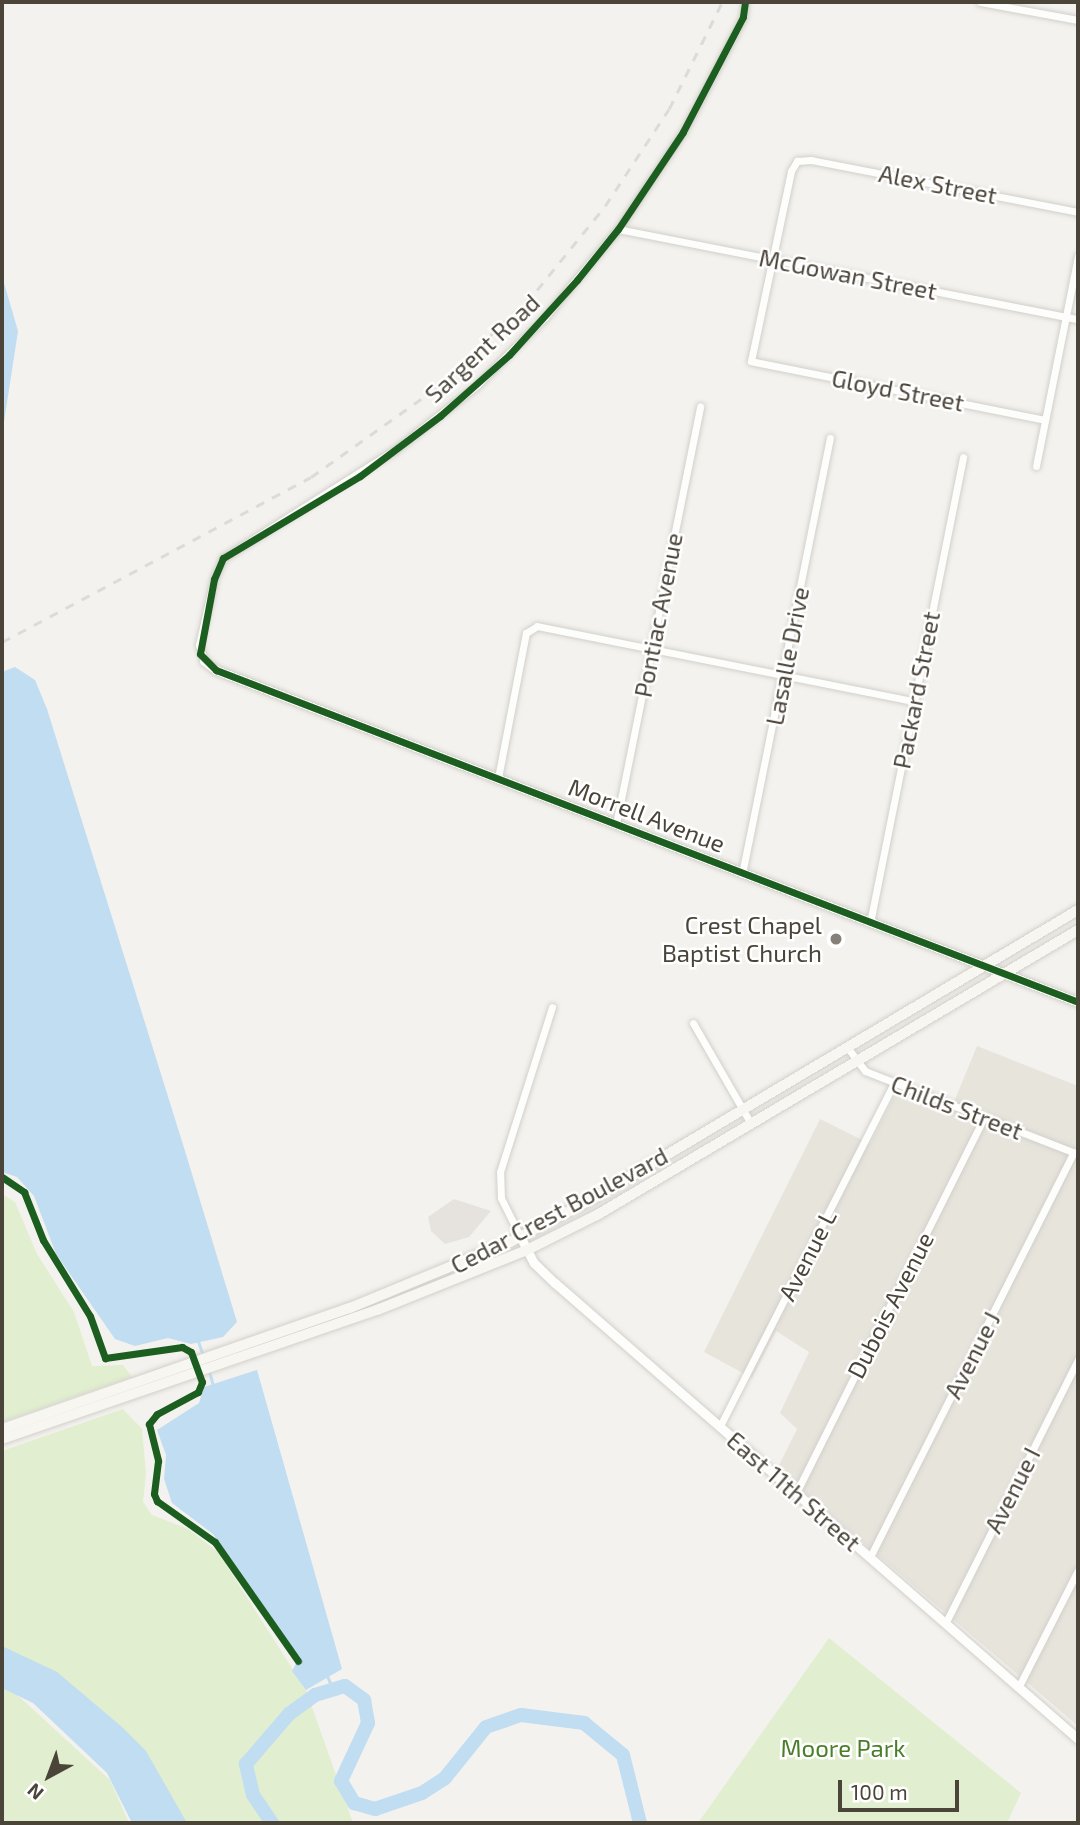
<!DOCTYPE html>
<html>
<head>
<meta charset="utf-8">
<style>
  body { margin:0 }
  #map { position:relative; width:1080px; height:1825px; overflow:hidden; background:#f4f2ee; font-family:"Exo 2",sans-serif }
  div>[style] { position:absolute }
  .residential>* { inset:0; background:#e7e4dc }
  .green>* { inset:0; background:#e1eecf }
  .parking>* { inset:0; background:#e6e3df }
  .water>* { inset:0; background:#c0ddf1 }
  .stream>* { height:2.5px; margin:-1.25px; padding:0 1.25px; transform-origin:1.25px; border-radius:1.25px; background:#c0ddf1 }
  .river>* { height:14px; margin:-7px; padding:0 7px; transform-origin:7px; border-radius:7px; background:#c0ddf1 }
  .roads { filter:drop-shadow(0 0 2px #d2d0cb) drop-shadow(0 0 2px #d2d0cb) }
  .minor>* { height:7px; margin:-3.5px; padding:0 3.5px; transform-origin:3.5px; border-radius:3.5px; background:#fdfdfc }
  .tertiary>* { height:9px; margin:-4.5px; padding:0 4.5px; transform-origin:4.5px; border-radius:4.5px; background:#fdfdfc }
  .secondary>* { height:10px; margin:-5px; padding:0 5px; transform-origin:5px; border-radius:5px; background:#f7f6f1 }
  .rail>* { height:2.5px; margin-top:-1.25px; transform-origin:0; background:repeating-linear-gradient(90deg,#dbdbda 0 9px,transparent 0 18px) }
  .cycleway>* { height:7px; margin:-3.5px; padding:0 3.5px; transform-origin:3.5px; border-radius:3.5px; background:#1b5e20 }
  .dots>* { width:19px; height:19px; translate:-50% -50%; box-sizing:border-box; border:4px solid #fff; border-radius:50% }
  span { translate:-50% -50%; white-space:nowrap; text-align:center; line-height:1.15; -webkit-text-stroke:5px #fff; paint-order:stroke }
  .street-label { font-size:24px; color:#4b4439 }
  .poi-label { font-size:24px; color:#4b4439 }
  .right { translate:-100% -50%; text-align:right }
  .park-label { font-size:24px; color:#4a7f2a }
  .frame { position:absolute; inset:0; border:4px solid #4b4439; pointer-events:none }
  .north { position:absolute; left:14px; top:1741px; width:70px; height:70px; -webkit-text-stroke:5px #fff; paint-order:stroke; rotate:221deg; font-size:19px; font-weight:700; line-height:28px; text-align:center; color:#4b4439 }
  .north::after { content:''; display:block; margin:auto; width:24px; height:32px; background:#4b4439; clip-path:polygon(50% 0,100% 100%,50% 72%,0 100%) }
  .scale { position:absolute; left:838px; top:1780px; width:121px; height:32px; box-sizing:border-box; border:4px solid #4b4439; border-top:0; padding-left:9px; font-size:21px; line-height:24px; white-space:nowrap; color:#4b4439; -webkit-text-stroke:5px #fff; paint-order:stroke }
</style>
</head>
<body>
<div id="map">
  <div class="residential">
    <div style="clip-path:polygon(977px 1046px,1078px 1086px,1078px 1726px,777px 1469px,797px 1429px,780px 1413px,809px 1352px,776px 1331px,752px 1378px,704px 1352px,820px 1119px,870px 1144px,896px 1093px,949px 1114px)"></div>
  </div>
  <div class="green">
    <div style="clip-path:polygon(2px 1194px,15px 1202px,37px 1254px,74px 1312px,92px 1366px,123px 1365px,132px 1377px,2px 1422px)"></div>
    <div style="clip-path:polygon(123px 1409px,142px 1429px,146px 1474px,143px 1502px,152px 1515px,188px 1529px,218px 1552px,306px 1690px,353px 1823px,170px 1823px,2px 1650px,2px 1451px)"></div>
    <div style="clip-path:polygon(829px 1638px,1021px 1793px,1007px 1823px,698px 1823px)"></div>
    <div style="clip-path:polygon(2px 1681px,110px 1780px,129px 1823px,2px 1823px)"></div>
  </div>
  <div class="parking">
    <div style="clip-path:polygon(454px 1199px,491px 1211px,469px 1237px,445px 1244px,431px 1231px,428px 1217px)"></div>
  </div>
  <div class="water">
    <div style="clip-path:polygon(2px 276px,18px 331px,2px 435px)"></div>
    <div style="clip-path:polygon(15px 667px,35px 680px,47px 709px,185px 1151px,237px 1322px,223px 1337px,191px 1344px,168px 1338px,135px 1346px,115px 1339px,56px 1254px,34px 1196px,17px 1177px,2px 1172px,2px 672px)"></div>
    <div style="clip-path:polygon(257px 1370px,342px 1669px,306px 1690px,292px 1671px,299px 1658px,213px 1534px,172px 1503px,164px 1479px,166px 1455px,157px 1430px,199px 1403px,204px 1387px)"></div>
    <div style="clip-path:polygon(2px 1646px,57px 1672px,122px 1727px,146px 1751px,187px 1823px,132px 1823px,107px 1773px,33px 1703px,2px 1688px)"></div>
  </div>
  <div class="stream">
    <div style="left:198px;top:1340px;width:18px;rotate:71deg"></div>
    <div style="left:209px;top:1370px;width:19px;rotate:74deg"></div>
    <div style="left:328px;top:1677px;width:11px;rotate:68deg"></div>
  </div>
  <div class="river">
    <div style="left:272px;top:1823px;width:34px;rotate:-124deg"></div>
    <div style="left:253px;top:1795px;width:32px;rotate:-103deg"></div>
    <div style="left:246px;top:1764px;width:66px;rotate:-49.3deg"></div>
    <div style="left:289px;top:1714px;width:32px;rotate:-36deg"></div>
    <div style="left:315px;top:1695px;width:31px;rotate:-17deg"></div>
    <div style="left:345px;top:1686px;width:24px;rotate:36deg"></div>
    <div style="left:364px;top:1700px;width:23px;rotate:80deg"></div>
    <div style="left:368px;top:1723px;width:64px;rotate:115deg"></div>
    <div style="left:341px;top:1781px;width:26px;rotate:59deg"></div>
    <div style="left:354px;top:1803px;width:22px;rotate:16deg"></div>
    <div style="left:375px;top:1809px;width:50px;rotate:-18.8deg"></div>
    <div style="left:422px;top:1793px;width:27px;rotate:-33deg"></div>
    <div style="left:445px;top:1778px;width:65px;rotate:-51.2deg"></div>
    <div style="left:486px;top:1727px;width:37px;rotate:-19deg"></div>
    <div style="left:521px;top:1715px;width:64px;rotate:7.2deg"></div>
    <div style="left:584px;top:1723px;width:50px;rotate:39.4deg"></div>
    <div style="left:623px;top:1755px;width:70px;rotate:76deg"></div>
  </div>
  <div class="roads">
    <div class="minor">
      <div style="left:980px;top:2px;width:100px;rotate:10.4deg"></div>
      <div style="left:618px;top:229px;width:469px;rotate:11.1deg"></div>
      <div style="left:1045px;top:420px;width:300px;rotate:-168.7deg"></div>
      <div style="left:751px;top:361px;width:194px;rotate:-78.1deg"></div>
      <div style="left:791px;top:171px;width:12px;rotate:-59deg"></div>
      <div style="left:797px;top:161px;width:14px;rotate:-4deg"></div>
      <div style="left:811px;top:160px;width:272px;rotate:11deg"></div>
      <div style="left:1036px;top:466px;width:214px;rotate:-78.7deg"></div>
      <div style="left:204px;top:661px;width:17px;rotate:-107deg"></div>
      <div style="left:199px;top:645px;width:68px;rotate:-77.2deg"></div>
      <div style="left:214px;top:579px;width:23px;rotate:-67deg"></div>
      <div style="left:223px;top:558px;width:204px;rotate:-32.2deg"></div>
      <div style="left:396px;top:449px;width:103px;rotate:-38.3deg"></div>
      <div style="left:477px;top:385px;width:96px;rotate:-45deg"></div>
      <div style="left:545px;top:317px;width:114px;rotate:-50.3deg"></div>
      <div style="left:618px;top:229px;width:117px;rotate:-56.2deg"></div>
      <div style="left:683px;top:132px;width:130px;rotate:-62.4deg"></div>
      <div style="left:743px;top:17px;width:15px;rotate:-82deg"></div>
      <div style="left:498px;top:778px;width:148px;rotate:-79.1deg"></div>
      <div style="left:526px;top:633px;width:13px;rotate:-32deg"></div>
      <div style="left:537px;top:626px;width:384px;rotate:11.3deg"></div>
      <div style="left:616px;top:824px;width:426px;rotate:-78.6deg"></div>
      <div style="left:742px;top:874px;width:445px;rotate:-78.6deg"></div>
      <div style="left:870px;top:923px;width:475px;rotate:-78.7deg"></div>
      <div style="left:693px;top:1023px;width:116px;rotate:60.1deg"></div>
      <div style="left:847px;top:1047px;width:30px;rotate:53deg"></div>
      <div style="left:865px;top:1071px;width:229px;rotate:21.3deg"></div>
      <div style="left:520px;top:1236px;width:42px;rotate:-116.6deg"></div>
      <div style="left:501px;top:1198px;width:26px;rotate:-92deg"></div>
      <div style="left:500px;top:1172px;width:173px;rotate:-72.5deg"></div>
      <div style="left:720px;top:1426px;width:385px;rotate:-63.1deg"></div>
      <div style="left:796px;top:1493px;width:420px;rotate:-63.4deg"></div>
      <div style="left:870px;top:1557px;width:453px;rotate:-63.3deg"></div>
      <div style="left:946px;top:1622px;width:294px;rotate:-63.3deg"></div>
      <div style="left:1019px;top:1686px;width:130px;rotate:-63deg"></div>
    </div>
    <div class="tertiary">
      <div style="left:204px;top:661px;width:15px;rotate:37deg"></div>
      <div style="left:216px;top:670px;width:924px;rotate:21.06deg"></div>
      <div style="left:520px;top:1236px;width:30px;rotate:63deg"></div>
      <div style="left:534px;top:1263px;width:29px;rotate:44deg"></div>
      <div style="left:555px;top:1283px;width:694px;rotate:41.08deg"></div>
    </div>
    <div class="secondary">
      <div style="left:2px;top:1429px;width:368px;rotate:-19.2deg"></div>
      <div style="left:350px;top:1308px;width:173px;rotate:-22.4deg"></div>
      <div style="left:510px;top:1242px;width:97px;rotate:-27.6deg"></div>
      <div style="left:596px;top:1197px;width:561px;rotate:-30.77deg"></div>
      <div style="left:2px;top:1439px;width:397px;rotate:-19deg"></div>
      <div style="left:377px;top:1310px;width:162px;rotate:-21.8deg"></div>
      <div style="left:527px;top:1250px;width:78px;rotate:-26.6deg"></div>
      <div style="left:597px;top:1215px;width:559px;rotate:-30.65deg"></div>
    </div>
  </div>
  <div class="rail">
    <div style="left:2px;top:642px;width:350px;rotate:-28.1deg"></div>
    <div style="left:311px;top:477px;width:152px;rotate:-35.4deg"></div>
    <div style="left:435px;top:389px;width:142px;rotate:-44.1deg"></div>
    <div style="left:537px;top:290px;width:108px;rotate:-51deg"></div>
    <div style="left:605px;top:206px;width:116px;rotate:-56.6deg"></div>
    <div style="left:669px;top:109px;width:119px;rotate:-63.6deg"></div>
  </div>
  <div class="cycleway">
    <div style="left:745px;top:2px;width:15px;rotate:98deg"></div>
    <div style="left:743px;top:17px;width:130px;rotate:117.6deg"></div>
    <div style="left:683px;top:132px;width:117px;rotate:123.8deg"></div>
    <div style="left:618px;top:229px;width:65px;rotate:128.8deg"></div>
    <div style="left:577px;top:280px;width:101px;rotate:132.2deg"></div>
    <div style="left:509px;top:355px;width:92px;rotate:138.5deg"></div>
    <div style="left:440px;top:416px;width:100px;rotate:143.1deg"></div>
    <div style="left:360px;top:476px;width:160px;rotate:149.1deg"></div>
    <div style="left:223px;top:558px;width:23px;rotate:113deg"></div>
    <div style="left:214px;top:579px;width:76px;rotate:100.6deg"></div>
    <div style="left:200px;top:654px;width:23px;rotate:45deg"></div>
    <div style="left:216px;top:670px;width:924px;rotate:21.06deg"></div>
    <div style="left:2px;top:1177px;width:27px;rotate:34deg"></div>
    <div style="left:24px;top:1192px;width:52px;rotate:68.4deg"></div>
    <div style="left:43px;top:1240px;width:89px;rotate:58.3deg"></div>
    <div style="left:90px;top:1316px;width:45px;rotate:70.3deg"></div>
    <div style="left:105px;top:1358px;width:78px;rotate:-8.1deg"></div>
    <div style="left:182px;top:1347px;width:10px;rotate:29deg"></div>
    <div style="left:191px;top:1352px;width:32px;rotate:70deg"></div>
    <div style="left:202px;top:1382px;width:11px;rotate:112deg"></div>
    <div style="left:198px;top:1392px;width:47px;rotate:151.8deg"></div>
    <div style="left:157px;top:1414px;width:13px;rotate:129deg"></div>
    <div style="left:149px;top:1424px;width:38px;rotate:76deg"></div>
    <div style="left:158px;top:1461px;width:33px;rotate:97deg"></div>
    <div style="left:154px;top:1494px;width:8px;rotate:67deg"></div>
    <div style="left:157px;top:1501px;width:71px;rotate:35.3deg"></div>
    <div style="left:215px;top:1542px;width:145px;rotate:55.1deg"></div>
  </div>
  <div class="dots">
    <div style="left:836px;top:939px;background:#868178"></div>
  </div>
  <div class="street-label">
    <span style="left:938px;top:184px;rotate:11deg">Alex Street</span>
    <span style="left:848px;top:274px;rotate:11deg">McGowan Street</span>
    <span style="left:482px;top:348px;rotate:-43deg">Sargent Road</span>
    <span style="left:898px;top:390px;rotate:11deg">Gloyd Street</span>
    <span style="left:658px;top:615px;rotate:-79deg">Pontiac Avenue</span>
    <span style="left:787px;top:656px;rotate:-79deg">Lasalle Drive</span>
    <span style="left:916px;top:690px;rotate:-79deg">Packard Street</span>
    <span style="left:647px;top:815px;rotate:21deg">Morrell Avenue</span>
    <span style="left:957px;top:1107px;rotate:21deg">Childs Street</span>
    <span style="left:559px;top:1210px;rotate:-28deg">Cedar Crest Boulevard</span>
    <span style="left:807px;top:1255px;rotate:-63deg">Avenue L</span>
    <span style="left:890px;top:1305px;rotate:-63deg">Dubois Avenue</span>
    <span style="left:972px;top:1355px;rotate:-63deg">Avenue J</span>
    <span style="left:1012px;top:1490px;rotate:-63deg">Avenue I</span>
    <span style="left:794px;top:1491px;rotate:41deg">East 11th Street</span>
  </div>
  <div class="poi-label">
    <span class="right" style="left:822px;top:939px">Crest Chapel<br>Baptist Church</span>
  </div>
  <div class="park-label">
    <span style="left:843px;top:1748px">Moore Park</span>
  </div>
  <div class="frame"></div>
  <div class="north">N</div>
  <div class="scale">100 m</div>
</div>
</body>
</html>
